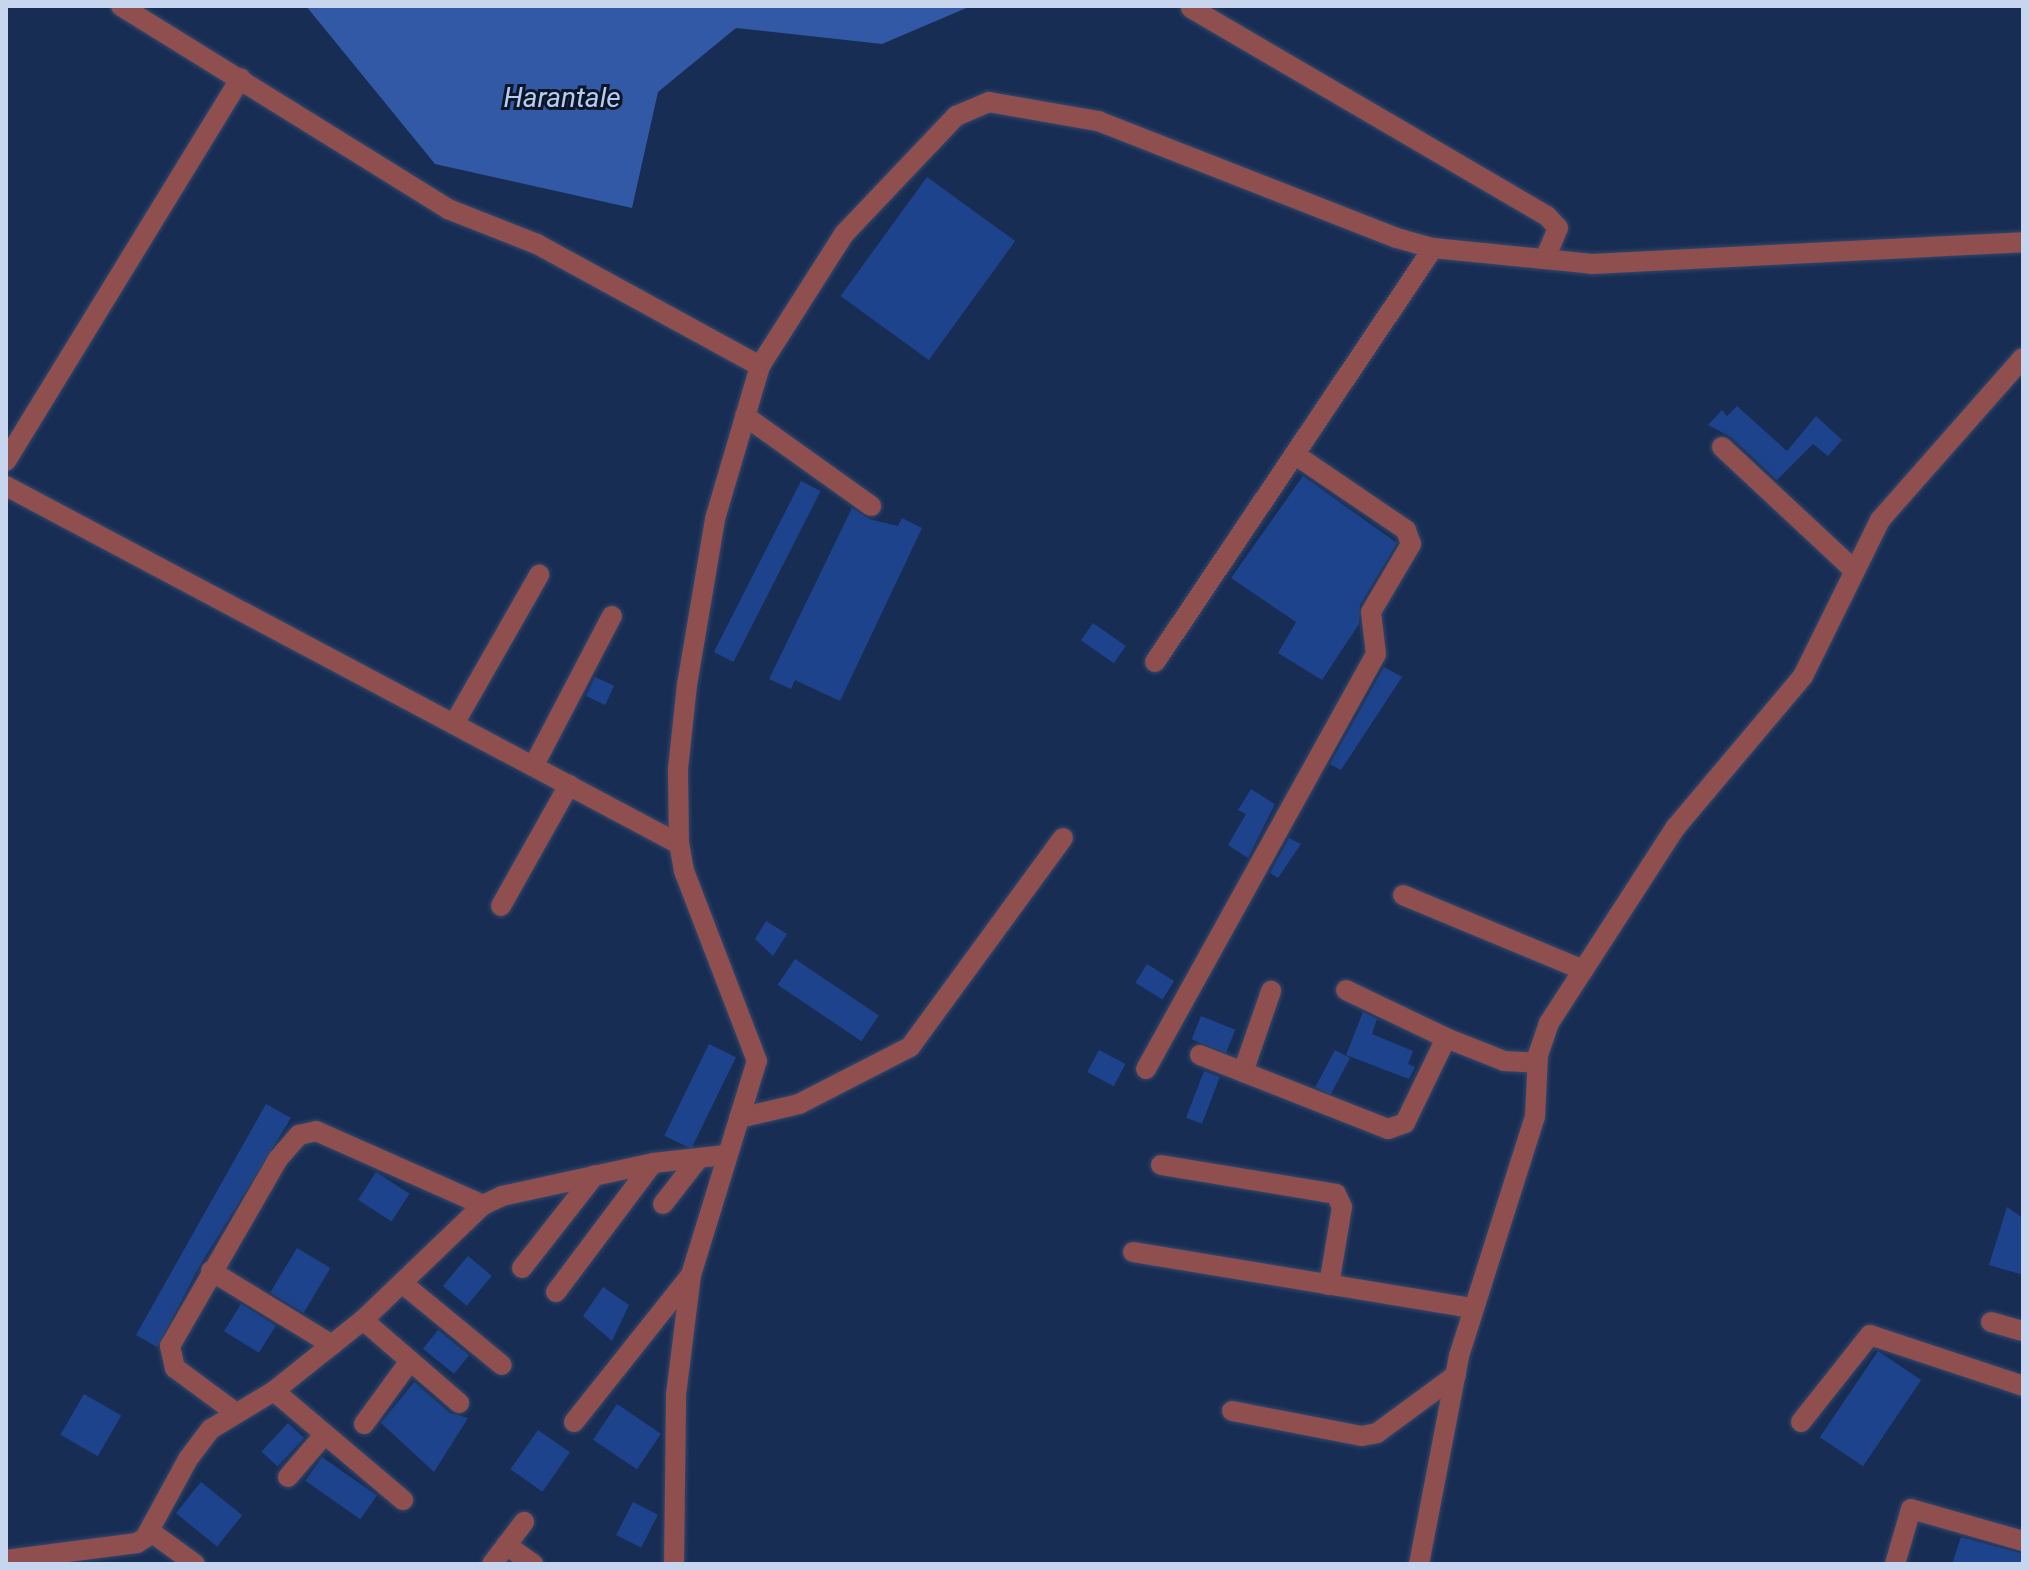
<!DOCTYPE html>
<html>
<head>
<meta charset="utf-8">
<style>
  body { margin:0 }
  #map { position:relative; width:2029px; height:1570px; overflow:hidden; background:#182d53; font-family:Roboto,sans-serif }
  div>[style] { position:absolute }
  .water>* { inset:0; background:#3159a5 }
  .building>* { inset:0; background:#1d438d; transform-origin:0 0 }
  .roads { filter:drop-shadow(0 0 2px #34486c) drop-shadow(0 0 2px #34486c) }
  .minor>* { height:20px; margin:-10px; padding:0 10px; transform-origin:10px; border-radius:10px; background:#8f4f4e }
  span { translate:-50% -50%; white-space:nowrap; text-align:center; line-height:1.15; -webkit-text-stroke:6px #0d1627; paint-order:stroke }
  .water-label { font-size:28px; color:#b4ccf6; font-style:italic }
  .frame { position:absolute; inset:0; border:8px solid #c7d5ee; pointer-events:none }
</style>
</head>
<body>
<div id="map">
  <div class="water">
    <div style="clip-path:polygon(306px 6px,971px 6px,882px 44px,736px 28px,658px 92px,632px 208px,435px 164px)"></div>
  </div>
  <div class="building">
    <div style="left:927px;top:177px;width:109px;height:147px;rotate:36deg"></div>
    <div style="clip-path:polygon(1737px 406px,1787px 451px,1816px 416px,1842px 440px,1828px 456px,1813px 444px,1777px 480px,1731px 437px,1708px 425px,1722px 410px,1727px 416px)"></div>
    <div style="clip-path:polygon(1303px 476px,1397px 543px,1360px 605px,1359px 624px,1322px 680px,1278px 653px,1296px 622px,1231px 578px)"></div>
    <div style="left:801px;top:481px;width:22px;height:192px;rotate:27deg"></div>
    <div style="clip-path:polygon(852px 508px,869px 519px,898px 526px,902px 518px,922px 528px,840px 701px,795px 680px,791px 689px,769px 679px)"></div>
    <div style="left:1093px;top:623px;width:40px;height:21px;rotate:35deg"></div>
    <div style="clip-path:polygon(1384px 667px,1402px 677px,1341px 770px,1330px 764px)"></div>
    <div style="left:595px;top:677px;width:21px;height:21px;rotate:25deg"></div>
    <div style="clip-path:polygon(1251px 789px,1275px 804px,1248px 858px,1228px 845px,1246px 814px,1238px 810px)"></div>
    <div style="clip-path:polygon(1289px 838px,1301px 844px,1278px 878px,1270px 873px)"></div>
    <div style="clip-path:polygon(766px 921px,787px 934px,773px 956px,755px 939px)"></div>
    <div style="left:795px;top:959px;width:101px;height:31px;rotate:34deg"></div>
    <div style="left:1147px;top:964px;width:32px;height:22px;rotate:32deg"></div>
    <div style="clip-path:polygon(1363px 1012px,1377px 1019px,1372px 1034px,1413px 1051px,1408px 1064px,1415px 1067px,1409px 1079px,1346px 1055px)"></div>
    <div style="left:1201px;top:1016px;width:37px;height:25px;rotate:22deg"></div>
    <div style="left:709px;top:1044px;width:30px;height:102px;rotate:26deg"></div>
    <div style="left:1099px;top:1050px;width:30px;height:25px;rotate:28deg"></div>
    <div style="left:1335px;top:1050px;width:17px;height:42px;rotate:28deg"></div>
    <div style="left:1204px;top:1071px;width:17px;height:50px;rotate:21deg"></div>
    <div style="clip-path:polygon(266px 1104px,291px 1118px,200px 1265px,157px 1347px,136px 1335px)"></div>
    <div style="left:376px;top:1172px;width:40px;height:33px;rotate:33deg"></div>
    <div style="clip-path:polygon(2007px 1207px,2023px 1218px,2023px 1275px,1989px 1265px)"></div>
    <div style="left:297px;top:1248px;width:39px;height:52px;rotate:31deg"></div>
    <div style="left:468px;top:1256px;width:31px;height:39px;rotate:40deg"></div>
    <div style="clip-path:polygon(603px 1287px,629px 1305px,612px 1341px,583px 1316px)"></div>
    <div style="left:241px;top:1304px;width:41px;height:32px;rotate:32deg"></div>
    <div style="left:438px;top:1330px;width:40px;height:24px;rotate:39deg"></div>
    <div style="left:1878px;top:1351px;width:52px;height:104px;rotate:34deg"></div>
    <div style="clip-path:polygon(414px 1382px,450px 1413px,468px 1418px,434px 1472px,381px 1423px)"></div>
    <div style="left:84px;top:1394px;width:43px;height:47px;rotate:30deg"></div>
    <div style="left:617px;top:1404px;width:53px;height:43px;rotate:34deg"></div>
    <div style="left:288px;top:1423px;width:22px;height:39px;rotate:43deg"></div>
    <div style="left:538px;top:1430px;width:39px;height:48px;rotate:35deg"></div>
    <div style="left:322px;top:1457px;width:67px;height:29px;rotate:35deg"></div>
    <div style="left:201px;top:1482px;width:53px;height:40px;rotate:39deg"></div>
    <div style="left:633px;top:1502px;width:28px;height:37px;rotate:27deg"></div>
    <div style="clip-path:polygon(1961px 1537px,2023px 1554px,2023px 1564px,1952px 1564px)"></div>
  </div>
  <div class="roads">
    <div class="minor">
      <div style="left:121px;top:6px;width:385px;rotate:31.8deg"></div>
      <div style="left:448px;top:209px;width:96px;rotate:21.5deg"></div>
      <div style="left:537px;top:244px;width:254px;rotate:28.7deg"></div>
      <div style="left:1191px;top:8px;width:412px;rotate:30.3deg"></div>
      <div style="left:1547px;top:216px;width:16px;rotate:47deg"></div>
      <div style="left:1558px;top:228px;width:34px;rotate:113deg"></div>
      <div style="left:745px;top:416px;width:155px;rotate:35.5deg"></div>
      <div style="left:1722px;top:447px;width:179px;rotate:43deg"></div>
      <div style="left:6px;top:461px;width:449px;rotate:-58.5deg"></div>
      <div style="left:6px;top:486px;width:762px;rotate:28.01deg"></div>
      <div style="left:1155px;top:662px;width:499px;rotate:-56.1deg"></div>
      <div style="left:454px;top:724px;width:172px;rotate:-60.3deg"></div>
      <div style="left:534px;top:765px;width:168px;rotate:-62.4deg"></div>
      <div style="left:1403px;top:895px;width:195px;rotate:22.6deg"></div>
      <div style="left:501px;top:906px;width:139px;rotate:-60.7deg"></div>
      <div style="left:1346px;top:990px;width:111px;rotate:25.6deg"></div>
      <div style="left:1200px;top:1055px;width:202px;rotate:21.5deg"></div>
      <div style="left:1388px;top:1129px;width:18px;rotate:-19deg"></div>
      <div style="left:1405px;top:1123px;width:94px;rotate:-64.2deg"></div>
      <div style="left:1446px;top:1038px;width:62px;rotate:21.6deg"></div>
      <div style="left:1504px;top:1061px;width:33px;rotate:3deg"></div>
      <div style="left:1146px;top:1069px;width:474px;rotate:-61deg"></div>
      <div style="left:1376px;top:654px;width:42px;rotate:-96.8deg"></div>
      <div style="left:1371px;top:612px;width:79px;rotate:-59.5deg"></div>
      <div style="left:1411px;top:544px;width:15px;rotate:-110deg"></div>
      <div style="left:1406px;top:530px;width:135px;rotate:-145.8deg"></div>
      <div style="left:1243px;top:1072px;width:86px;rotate:-70.9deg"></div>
      <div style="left:739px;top:1118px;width:62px;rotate:-13.1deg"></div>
      <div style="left:799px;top:1104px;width:125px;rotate:-27.2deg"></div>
      <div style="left:910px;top:1047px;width:259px;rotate:-53.8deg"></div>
      <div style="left:1161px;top:1165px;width:177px;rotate:9.4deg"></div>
      <div style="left:1336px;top:1194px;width:14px;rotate:65deg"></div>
      <div style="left:1342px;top:1207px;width:79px;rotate:99.5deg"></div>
      <div style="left:663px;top:1204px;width:58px;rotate:-52deg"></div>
      <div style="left:1133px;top:1252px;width:343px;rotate:9.4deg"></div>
      <div style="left:522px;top:1268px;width:118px;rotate:-51.9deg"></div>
      <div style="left:211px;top:1271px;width:142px;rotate:31.4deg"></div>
      <div style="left:402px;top:1283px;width:129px;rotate:39.4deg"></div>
      <div style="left:556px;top:1292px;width:161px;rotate:-53.1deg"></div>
      <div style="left:363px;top:1320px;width:127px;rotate:40.8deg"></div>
      <div style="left:1991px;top:1322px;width:33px;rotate:16deg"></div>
      <div style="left:274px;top:1391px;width:169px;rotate:40.2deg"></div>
      <div style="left:1232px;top:1411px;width:132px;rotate:10.9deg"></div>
      <div style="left:1362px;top:1436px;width:15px;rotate:-11deg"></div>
      <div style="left:1377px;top:1433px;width:98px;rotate:-36.3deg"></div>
      <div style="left:236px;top:1413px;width:76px;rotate:-143.6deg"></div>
      <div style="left:175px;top:1368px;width:23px;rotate:-103deg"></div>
      <div style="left:170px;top:1346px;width:216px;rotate:-60deg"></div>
      <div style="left:278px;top:1159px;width:32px;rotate:-49deg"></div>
      <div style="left:299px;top:1135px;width:17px;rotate:-13deg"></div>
      <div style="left:316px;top:1131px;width:183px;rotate:23.9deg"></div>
      <div style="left:574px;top:1422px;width:188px;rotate:-51.5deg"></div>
      <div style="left:1801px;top:1422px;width:111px;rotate:-51.6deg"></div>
      <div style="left:1870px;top:1335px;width:161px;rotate:18.4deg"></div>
      <div style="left:364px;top:1424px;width:78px;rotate:-53.9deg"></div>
      <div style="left:288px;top:1477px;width:55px;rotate:-49.4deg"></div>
      <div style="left:151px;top:1532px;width:54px;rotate:36deg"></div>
      <div style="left:506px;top:1545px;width:33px;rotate:35deg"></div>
      <div style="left:6px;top:1560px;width:132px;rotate:-7.4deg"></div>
      <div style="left:137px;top:1543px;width:9px;rotate:-32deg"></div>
      <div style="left:145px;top:1538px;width:90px;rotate:-61.4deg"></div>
      <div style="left:188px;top:1459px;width:38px;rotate:-53deg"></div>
      <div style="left:211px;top:1429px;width:74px;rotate:-31.1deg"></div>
      <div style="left:274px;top:1391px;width:114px;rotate:-38.6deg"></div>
      <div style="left:363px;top:1320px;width:166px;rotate:-43.8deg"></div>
      <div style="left:483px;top:1205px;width:21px;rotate:-25deg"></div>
      <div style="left:502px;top:1196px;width:155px;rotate:-12.3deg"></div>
      <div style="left:653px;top:1163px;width:71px;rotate:-6.4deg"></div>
      <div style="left:492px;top:1564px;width:53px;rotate:-52.7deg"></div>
      <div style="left:674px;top:1564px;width:169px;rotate:-89.3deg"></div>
      <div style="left:676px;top:1395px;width:121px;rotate:-82.9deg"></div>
      <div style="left:691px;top:1275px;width:224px;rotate:-72.9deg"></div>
      <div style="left:757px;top:1061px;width:204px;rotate:-111deg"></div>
      <div style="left:684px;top:871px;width:27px;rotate:-100deg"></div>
      <div style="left:679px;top:844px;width:75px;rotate:-90.8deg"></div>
      <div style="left:678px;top:769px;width:84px;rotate:-83.9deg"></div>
      <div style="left:687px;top:685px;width:168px;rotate:-80.4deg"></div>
      <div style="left:715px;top:519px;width:159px;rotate:-73.6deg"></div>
      <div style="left:760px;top:366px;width:156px;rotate:-57.5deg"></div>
      <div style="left:844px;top:234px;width:163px;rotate:-46.5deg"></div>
      <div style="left:956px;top:116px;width:36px;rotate:-23deg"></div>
      <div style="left:989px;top:102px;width:111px;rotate:9.9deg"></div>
      <div style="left:1098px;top:121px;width:321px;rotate:21.4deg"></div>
      <div style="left:1397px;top:238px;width:37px;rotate:16deg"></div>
      <div style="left:1433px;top:248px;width:160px;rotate:5.7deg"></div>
      <div style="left:1592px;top:264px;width:432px;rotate:-2.9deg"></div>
      <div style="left:1419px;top:1564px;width:212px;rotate:-79.1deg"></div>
      <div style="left:1459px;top:1356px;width:251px;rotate:-72.4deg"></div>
      <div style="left:1535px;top:1117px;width:62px;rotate:-87.2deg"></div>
      <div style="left:1538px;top:1055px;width:34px;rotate:-71deg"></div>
      <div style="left:1549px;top:1023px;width:234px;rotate:-57.1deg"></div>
      <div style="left:1676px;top:827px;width:197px;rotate:-49.9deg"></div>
      <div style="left:1803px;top:676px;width:174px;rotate:-63.7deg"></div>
      <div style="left:1880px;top:520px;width:216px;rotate:-48.6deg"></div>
      <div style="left:1895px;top:1564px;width:57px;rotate:-73.8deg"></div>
      <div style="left:1911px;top:1509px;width:116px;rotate:15.9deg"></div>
    </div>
  </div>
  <div class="water-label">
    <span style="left:562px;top:98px">Harantale</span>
  </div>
  <div class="frame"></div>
</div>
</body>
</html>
